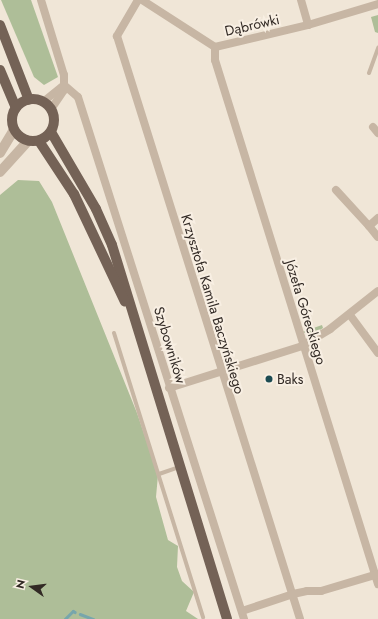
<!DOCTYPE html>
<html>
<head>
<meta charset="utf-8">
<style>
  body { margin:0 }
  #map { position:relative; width:378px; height:619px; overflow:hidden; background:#f0e6d7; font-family:Jost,sans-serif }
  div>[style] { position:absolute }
  .green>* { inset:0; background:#aebe98 }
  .stream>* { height:2.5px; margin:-1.25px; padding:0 1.25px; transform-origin:1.25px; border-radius:1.25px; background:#77a6ac }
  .service>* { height:4px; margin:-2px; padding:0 2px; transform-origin:2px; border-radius:2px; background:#c7b6a4 }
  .minor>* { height:8px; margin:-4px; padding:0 4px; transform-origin:4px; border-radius:4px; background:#c7b6a4 }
  .tertiary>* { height:10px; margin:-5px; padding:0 5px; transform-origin:5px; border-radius:5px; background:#c7b6a4 }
  .primary>* { height:10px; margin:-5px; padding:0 5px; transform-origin:5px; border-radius:5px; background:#746256 }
  .primary>.ring { margin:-5px; padding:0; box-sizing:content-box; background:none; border:10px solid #746256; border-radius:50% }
  .dots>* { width:11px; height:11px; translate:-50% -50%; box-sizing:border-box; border:2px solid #f8efe3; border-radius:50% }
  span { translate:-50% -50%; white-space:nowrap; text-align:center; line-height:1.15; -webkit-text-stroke:4px #f8efe3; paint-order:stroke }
  .street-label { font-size:14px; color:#322a25 }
  .poi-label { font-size:14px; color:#322a25 }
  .left { translate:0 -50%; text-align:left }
  .north { position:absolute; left:12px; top:567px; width:40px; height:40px; -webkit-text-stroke:3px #f8efe3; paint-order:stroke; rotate:284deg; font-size:11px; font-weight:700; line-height:16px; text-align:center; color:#322a25 }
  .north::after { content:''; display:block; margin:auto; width:14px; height:18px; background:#322a25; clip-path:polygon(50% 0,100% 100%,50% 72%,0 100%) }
</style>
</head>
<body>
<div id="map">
  <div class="green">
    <div style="clip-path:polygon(1px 0,31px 0,58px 77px,44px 85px,34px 77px)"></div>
    <div style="clip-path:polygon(378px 15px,378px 33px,375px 32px,371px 17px)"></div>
    <div style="clip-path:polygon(18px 180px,39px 181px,52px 202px,137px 413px,158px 475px,156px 497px,168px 540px,178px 546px,177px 567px,182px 581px,194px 592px,186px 611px,198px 619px,0 619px,0 195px)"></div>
    <div style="clip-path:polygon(322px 325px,323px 328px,312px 335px,302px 332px)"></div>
  </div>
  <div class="stream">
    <div style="left:80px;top:614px;width:14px;rotate:21deg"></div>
    <div style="left:65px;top:619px;width:11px;rotate:-45deg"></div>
    <div style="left:73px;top:611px;width:2px;rotate:27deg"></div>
  </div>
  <div class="service">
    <div style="left:369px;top:73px;width:27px;rotate:-70deg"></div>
    <div style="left:114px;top:333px;width:298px;rotate:72.6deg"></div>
    <div style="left:159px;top:474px;width:21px;rotate:-19deg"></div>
  </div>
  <div class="minor">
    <div style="left:41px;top:0;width:78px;rotate:73deg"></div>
    <div style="left:64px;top:75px;width:15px;rotate:90deg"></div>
    <div style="left:64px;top:90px;width:23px;rotate:124deg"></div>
    <div style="left:138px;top:0;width:42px;rotate:120.3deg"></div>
    <div style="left:117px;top:36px;width:611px;rotate:72.57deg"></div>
    <div style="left:142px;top:0;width:87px;rotate:32.8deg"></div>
    <div style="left:215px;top:47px;width:96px;rotate:-13.3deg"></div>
    <div style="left:308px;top:25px;width:73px;rotate:-16.7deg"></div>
    <div style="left:301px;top:0;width:26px;rotate:74deg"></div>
    <div style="left:215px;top:47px;width:13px;rotate:90deg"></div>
    <div style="left:215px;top:60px;width:549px;rotate:72.72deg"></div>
    <div style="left:64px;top:85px;width:18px;rotate:41deg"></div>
    <div style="left:78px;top:97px;width:548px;rotate:72.36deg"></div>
    <div style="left:43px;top:102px;width:27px;rotate:-39deg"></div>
    <div style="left:373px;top:127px;width:8px;rotate:50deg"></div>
    <div style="left:336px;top:190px;width:49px;rotate:47.5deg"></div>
    <div style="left:378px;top:218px;width:12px;rotate:138deg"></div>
    <div style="left:369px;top:226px;width:14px;rotate:51deg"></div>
    <div style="left:350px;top:315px;width:47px;rotate:53.6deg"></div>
    <div style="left:169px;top:388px;width:139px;rotate:-17.5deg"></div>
    <div style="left:302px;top:346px;width:33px;rotate:-31deg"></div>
    <div style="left:330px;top:329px;width:61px;rotate:-38.4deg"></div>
    <div style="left:242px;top:611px;width:54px;rotate:-18.4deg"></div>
    <div style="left:293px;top:594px;width:14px;rotate:-12deg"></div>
    <div style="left:307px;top:591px;width:14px"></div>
    <div style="left:321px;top:591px;width:59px;rotate:-16.6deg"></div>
  </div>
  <div class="tertiary">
    <div style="left:0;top:153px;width:27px;rotate:-59deg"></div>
    <div style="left:0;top:172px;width:42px;rotate:-47.9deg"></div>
  </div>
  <div class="primary">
    <div style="left:0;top:25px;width:80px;rotate:68.9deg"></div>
    <div style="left:0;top:70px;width:41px;rotate:67.2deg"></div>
    <div class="ring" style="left:12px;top:99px;width:32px;height:32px"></div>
    <div style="left:51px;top:132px;width:89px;rotate:59.7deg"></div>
    <div style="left:96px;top:209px;width:39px;rotate:66deg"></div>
    <div style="left:112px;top:245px;width:391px;rotate:72.9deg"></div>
    <div style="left:39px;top:141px;width:64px;rotate:56.6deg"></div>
    <div style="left:74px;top:194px;width:119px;rotate:64.7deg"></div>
  </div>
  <div class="dots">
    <div style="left:269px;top:379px;background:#1c4b52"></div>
  </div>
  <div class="street-label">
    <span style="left:252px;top:25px;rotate:-13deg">Dąbrówki</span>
    <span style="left:213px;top:304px;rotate:73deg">Krzysztofa Kamila Baczyńskiego</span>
    <span style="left:306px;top:312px;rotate:73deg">Józefa Góreckiego</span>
    <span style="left:170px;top:345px;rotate:73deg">Szybowników</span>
  </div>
  <div class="poi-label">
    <span class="left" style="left:277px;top:379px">Baks</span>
  </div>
  <div class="north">N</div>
</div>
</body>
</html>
